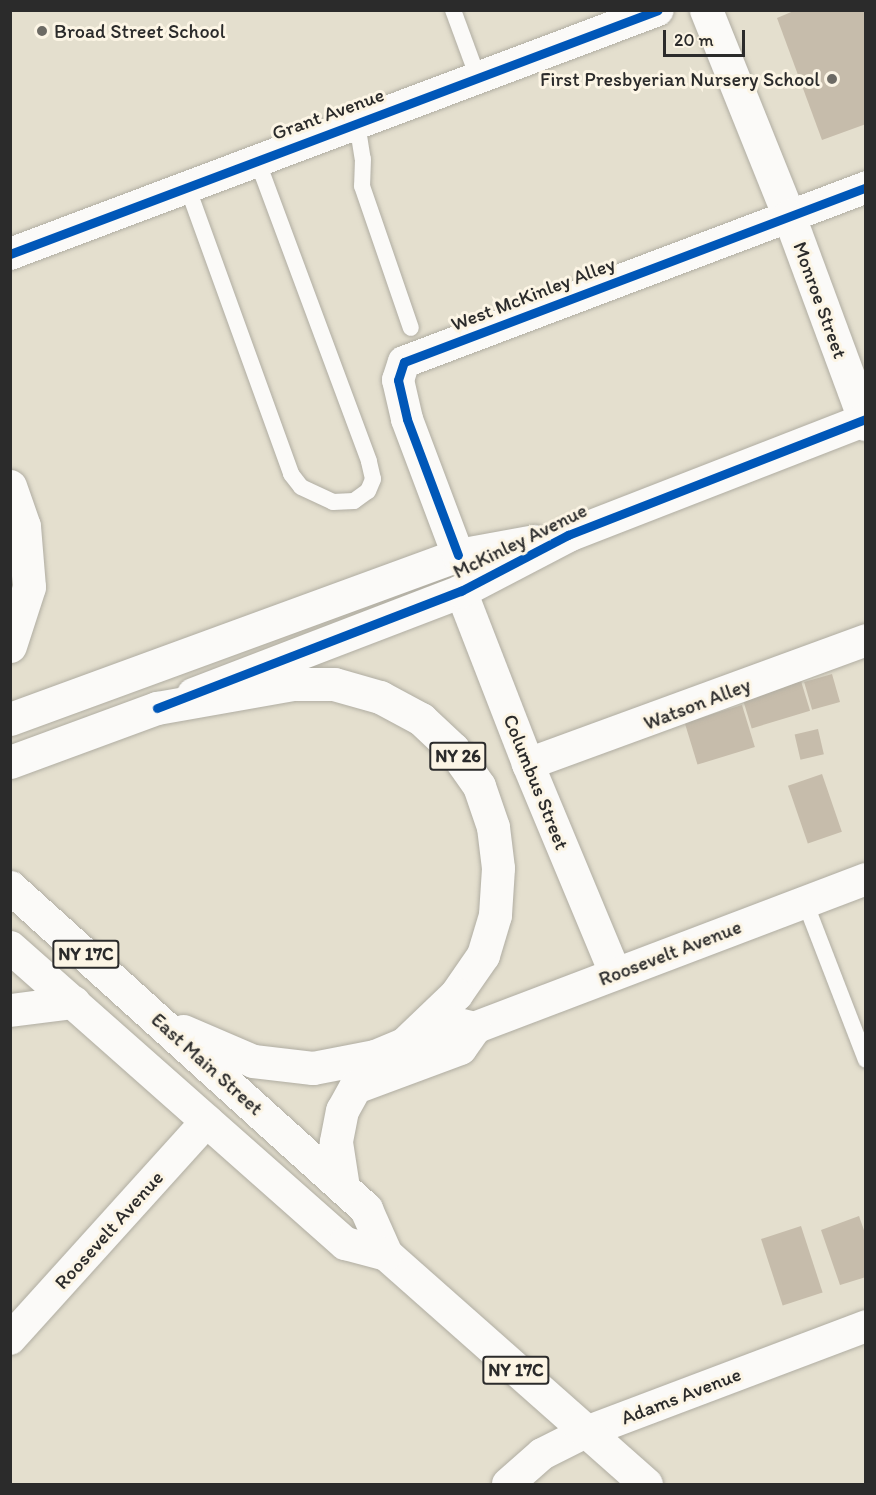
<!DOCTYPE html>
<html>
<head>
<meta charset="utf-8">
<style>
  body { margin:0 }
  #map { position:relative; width:876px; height:1495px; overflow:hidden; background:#e4dfce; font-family:Itim,sans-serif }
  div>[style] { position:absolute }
  .building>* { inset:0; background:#c6bcab; transform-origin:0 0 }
  .roads { filter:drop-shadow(0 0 2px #b0ada2) drop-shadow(0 0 2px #b0ada2) }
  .lane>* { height:16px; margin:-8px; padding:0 8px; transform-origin:8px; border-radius:8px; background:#fbfaf8 }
  .street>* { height:32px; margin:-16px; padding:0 16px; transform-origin:16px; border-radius:16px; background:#fbfaf8 }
  .secondary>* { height:33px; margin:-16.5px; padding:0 16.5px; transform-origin:16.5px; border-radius:16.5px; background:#fbfaf8 }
  .primary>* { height:33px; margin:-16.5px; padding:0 16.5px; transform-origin:16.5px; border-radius:16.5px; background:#fbfaf8 }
  .cycleway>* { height:9px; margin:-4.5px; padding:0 4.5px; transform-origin:4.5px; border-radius:4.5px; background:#0057b8 }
  .dots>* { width:16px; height:16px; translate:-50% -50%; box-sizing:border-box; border:3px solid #fcf5e5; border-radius:50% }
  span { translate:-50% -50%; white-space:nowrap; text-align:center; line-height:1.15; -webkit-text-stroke:6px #fcf5e5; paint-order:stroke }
  .shield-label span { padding:2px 4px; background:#fcf5e5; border:2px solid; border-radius:4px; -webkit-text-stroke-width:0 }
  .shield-label { font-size:18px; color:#2b2b2b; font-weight:700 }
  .poi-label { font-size:20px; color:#2b2b2b }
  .left { translate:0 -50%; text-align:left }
  .right { translate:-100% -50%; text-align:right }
  .street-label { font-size:20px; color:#2b2b2b }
  .frame { position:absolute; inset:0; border:12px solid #2b2b2b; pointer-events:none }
  .scale { position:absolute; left:663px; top:30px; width:82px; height:27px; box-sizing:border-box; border:3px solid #2b2b2b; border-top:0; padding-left:8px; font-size:18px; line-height:21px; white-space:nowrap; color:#2b2b2b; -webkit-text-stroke:4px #fcf5e5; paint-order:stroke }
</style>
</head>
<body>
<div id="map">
  <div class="building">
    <div style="clip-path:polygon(796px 10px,866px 10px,866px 124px,822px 140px,777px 18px)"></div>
    <div style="left:832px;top:674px;width:29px;height:29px;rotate:74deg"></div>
    <div style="left:801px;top:681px;width:31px;height:61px;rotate:73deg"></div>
    <div style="left:742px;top:705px;width:44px;height:60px;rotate:73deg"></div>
    <div style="left:818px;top:729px;width:26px;height:24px;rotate:77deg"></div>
    <div style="left:822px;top:774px;width:61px;height:36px;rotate:71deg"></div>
    <div style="clip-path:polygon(859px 1216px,866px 1236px,866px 1277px,840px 1285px,821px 1230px)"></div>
    <div style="left:801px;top:1226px;width:70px;height:42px;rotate:72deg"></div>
  </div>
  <div class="roads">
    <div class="lane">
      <div style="left:453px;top:10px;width:72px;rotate:69.8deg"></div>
      <div style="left:357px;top:123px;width:36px;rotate:81deg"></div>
      <div style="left:363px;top:159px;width:27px;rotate:92deg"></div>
      <div style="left:362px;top:186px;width:150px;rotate:71deg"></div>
      <div style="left:187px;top:186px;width:306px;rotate:70.1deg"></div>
      <div style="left:291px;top:474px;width:16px;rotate:52deg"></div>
      <div style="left:301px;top:487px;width:35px;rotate:25deg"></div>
      <div style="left:333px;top:502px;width:21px;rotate:-3deg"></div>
      <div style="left:354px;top:501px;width:17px;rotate:-36deg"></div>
      <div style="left:368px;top:491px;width:13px;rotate:-67deg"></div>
      <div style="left:373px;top:479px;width:18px;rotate:-103deg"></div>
      <div style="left:369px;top:461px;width:321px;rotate:-110.4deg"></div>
      <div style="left:805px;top:902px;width:169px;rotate:68.9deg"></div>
    </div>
    <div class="street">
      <div style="left:10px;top:254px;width:692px;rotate:-20.63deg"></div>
      <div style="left:458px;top:555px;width:145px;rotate:-110.6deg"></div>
      <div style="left:407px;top:419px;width:40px;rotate:-103deg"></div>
      <div style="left:398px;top:380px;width:19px;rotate:-72deg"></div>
      <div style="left:404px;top:362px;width:494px;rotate:-20.7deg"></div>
      <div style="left:461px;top:591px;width:186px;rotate:68.8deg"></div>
      <div style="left:528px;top:764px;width:226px;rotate:67.4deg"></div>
      <div style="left:528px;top:764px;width:360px;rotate:-20.1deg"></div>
      <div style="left:474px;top:1028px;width:419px;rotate:-20.8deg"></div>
      <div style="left:10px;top:1339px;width:294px;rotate:-47.9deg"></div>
      <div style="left:508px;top:1484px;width:45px;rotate:-41.4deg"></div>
      <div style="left:542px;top:1454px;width:49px;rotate:-26.6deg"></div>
      <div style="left:586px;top:1432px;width:299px;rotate:-20.7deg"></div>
    </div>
    <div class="secondary">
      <div style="left:706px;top:10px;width:222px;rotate:68.1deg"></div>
      <div style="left:789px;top:216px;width:222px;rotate:69.7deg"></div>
      <div style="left:193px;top:694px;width:287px;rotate:-21deg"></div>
      <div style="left:461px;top:591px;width:121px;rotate:-27.6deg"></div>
      <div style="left:568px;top:535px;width:320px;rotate:-21.3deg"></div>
      <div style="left:10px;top:719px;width:477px;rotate:-20.1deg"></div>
      <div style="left:458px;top:555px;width:77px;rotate:-10.4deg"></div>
    </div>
    <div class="primary">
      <div style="left:10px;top:486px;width:42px;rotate:70.7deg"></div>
      <div style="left:24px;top:526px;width:61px;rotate:85.3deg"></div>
      <div style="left:29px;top:587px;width:62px;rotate:107.9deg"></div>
      <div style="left:10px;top:762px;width:157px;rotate:-20.2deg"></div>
      <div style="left:157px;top:708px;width:138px;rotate:-10deg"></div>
      <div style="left:293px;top:684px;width:41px"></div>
      <div style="left:334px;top:684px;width:48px;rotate:15.8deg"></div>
      <div style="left:380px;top:697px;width:47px;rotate:28.2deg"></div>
      <div style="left:421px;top:719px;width:44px;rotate:43.2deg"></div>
      <div style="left:453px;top:749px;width:45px;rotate:54.9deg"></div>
      <div style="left:479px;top:786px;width:43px;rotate:71.1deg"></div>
      <div style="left:493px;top:827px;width:41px;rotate:83deg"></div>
      <div style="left:498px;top:868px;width:47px;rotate:93.7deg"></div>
      <div style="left:495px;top:915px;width:42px;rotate:106.7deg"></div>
      <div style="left:483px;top:955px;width:47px;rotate:124.7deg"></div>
      <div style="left:456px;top:994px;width:69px;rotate:136.2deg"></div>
      <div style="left:10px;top:887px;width:480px;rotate:42.1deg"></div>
      <div style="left:366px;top:1209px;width:49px;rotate:66deg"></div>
      <div style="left:386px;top:1254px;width:347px;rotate:41.5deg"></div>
      <div style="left:10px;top:947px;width:447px;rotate:41.5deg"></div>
      <div style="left:345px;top:1243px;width:42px;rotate:15deg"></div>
      <div style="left:10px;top:1010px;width:64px;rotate:-7.2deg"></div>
      <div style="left:183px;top:1031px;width:76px;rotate:23.2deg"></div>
      <div style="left:253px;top:1061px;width:60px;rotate:6.7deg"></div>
      <div style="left:313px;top:1068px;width:63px;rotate:-11deg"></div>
      <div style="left:375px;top:1056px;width:86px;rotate:-22.7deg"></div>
      <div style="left:454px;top:1023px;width:21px;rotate:14deg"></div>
      <div style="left:474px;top:1028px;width:24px;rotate:125deg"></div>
      <div style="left:460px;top:1048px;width:112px;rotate:159.6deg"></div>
      <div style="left:355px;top:1087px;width:26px;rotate:119deg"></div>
      <div style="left:342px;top:1110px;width:33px;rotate:101deg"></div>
      <div style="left:336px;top:1142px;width:46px;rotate:81.2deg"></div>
    </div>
  </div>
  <div class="cycleway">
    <div style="left:10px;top:254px;width:692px;rotate:-20.63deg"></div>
    <div style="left:458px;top:555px;width:145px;rotate:-110.6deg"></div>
    <div style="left:407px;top:419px;width:40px;rotate:-103deg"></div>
    <div style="left:398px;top:380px;width:19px;rotate:-72deg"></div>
    <div style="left:404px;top:362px;width:494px;rotate:-20.7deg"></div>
    <div style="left:157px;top:708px;width:326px;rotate:-21.1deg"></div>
    <div style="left:461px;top:591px;width:121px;rotate:-27.6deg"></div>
    <div style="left:568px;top:535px;width:320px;rotate:-21.3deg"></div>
  </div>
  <div class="dots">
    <div style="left:42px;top:31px;background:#6c6a64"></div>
    <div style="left:832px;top:79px;background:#6c6a64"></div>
  </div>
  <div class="shield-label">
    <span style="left:458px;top:756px">NY 26</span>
    <span style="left:86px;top:954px">NY 17C</span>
    <span style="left:516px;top:1370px">NY 17C</span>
  </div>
  <div class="poi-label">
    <span class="left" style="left:54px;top:31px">Broad Street School</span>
    <span class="right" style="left:820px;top:79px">First Presbyerian Nursery School</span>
  </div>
  <div class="street-label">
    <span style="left:328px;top:114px;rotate:-20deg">Grant Avenue</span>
    <span style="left:533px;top:294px;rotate:-21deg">West McKinley Alley</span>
    <span style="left:820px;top:300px;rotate:70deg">Monroe Street</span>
    <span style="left:520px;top:541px;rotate:-26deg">McKinley Avenue</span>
    <span style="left:697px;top:704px;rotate:-21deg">Watson Alley</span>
    <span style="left:536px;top:782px;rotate:68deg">Columbus Street</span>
    <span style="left:670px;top:953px;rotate:-21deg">Roosevelt Avenue</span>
    <span style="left:207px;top:1064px;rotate:42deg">East Main Street</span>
    <span style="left:109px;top:1230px;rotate:-48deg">Roosevelt Avenue</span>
    <span style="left:681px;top:1396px;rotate:-21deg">Adams Avenue</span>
  </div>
  <div class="frame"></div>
  <div class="scale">20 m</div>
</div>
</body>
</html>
